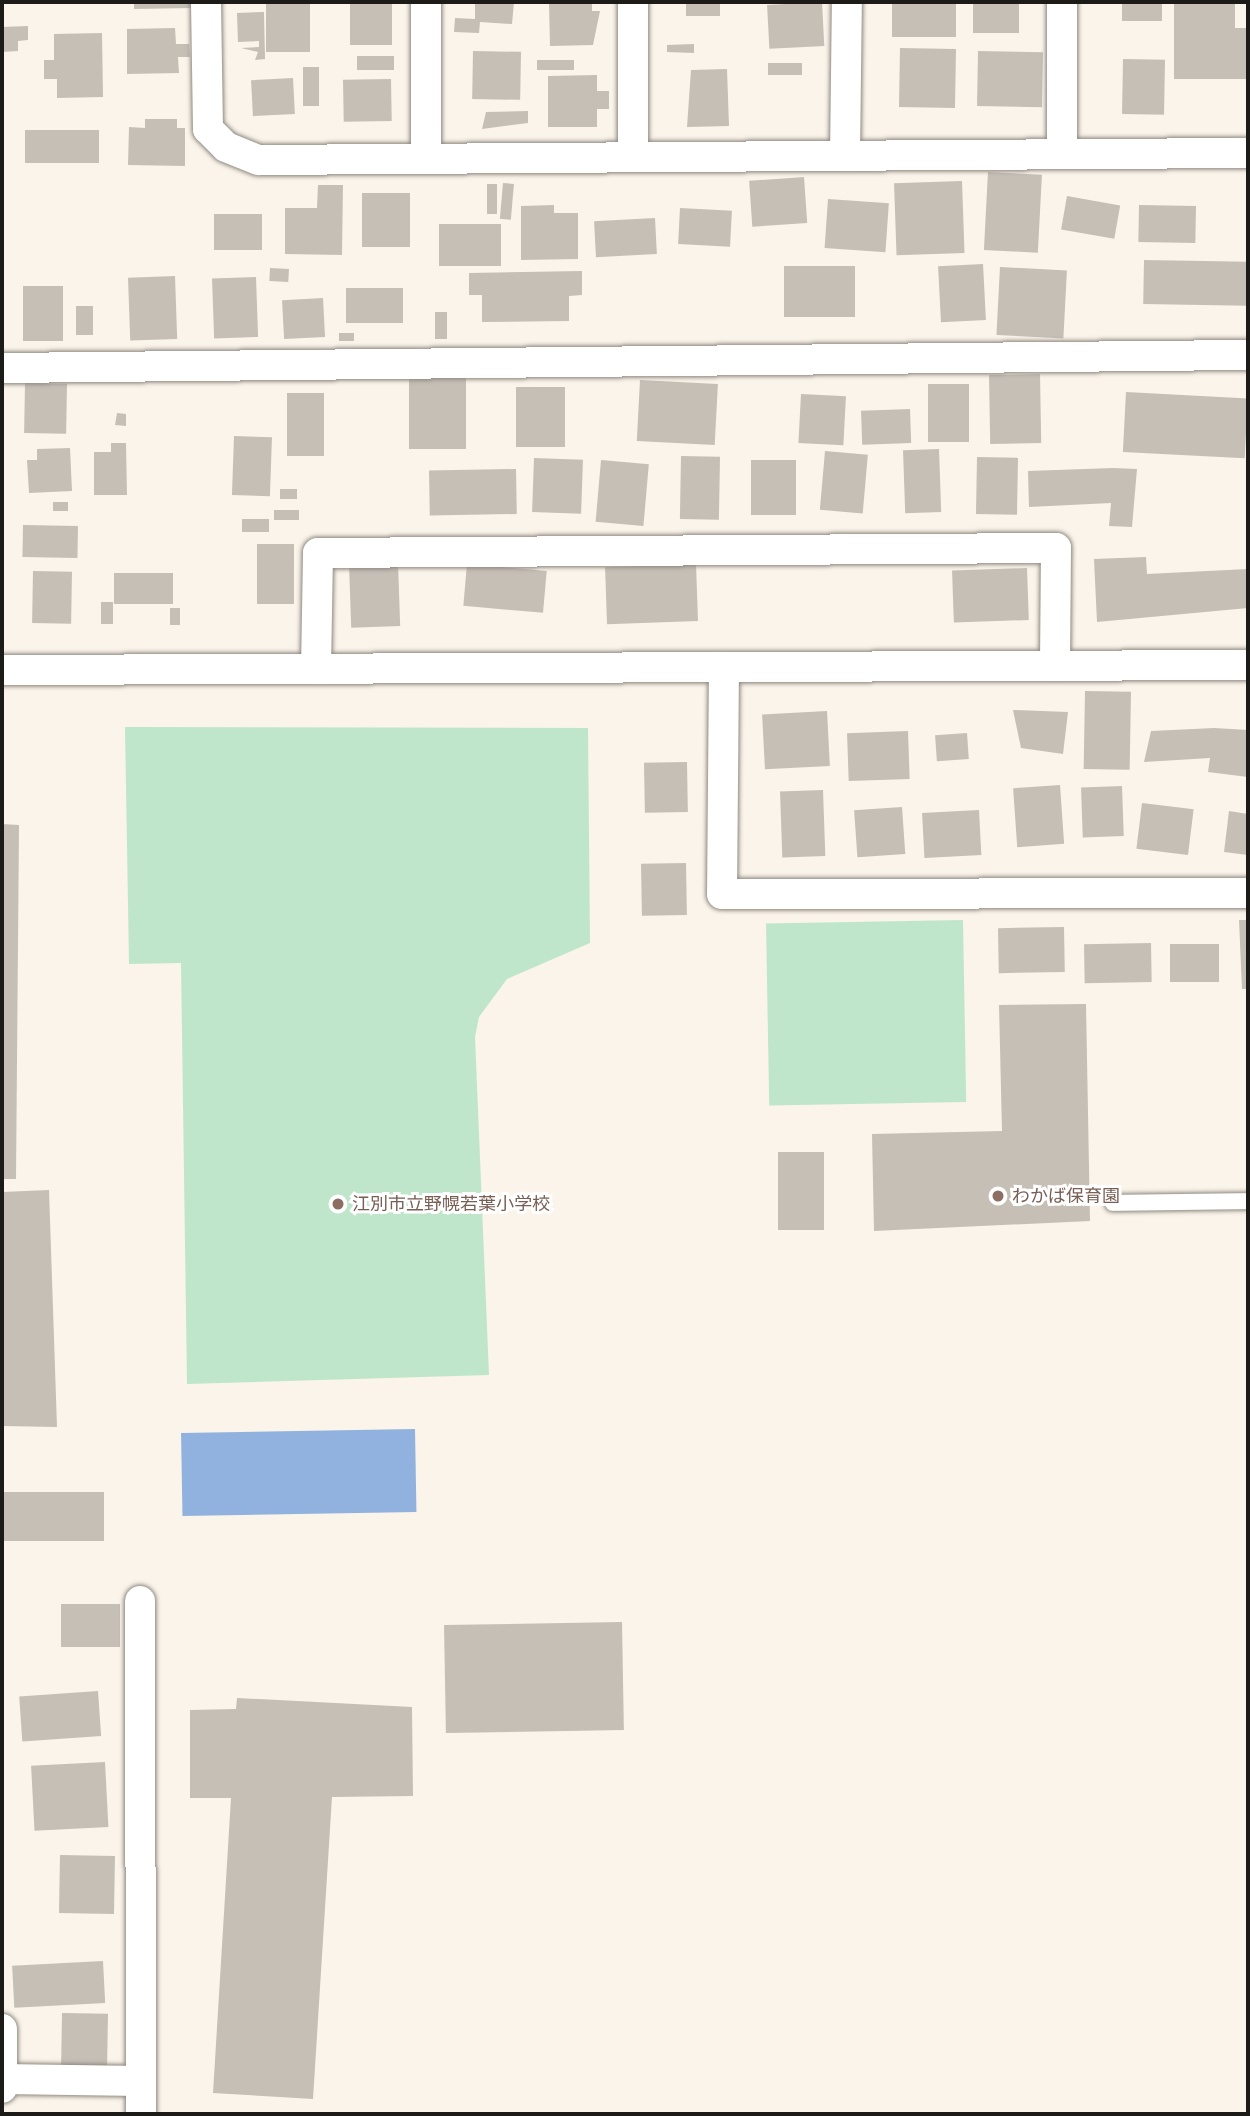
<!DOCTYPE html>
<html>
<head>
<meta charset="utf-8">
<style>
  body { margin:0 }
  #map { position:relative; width:1250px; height:2116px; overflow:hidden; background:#faf4ea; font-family:Raleway,"Noto Sans JP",sans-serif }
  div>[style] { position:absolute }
  .green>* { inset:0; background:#bfe6ca; transform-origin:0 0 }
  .water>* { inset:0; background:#91b2de; transform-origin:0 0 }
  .building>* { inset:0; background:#c5bfb6; transform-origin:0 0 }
  .roads { filter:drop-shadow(0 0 2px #8f8981) drop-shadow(0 0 2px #8f8981) }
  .service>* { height:16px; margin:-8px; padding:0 8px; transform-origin:8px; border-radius:8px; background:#fff }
  .minor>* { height:30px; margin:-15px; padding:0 15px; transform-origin:15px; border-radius:15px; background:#fff }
  .dots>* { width:19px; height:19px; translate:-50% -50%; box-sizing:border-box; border:4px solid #fff; border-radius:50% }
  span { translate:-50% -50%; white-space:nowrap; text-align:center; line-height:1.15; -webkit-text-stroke:6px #fff; paint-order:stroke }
  .education-label { font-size:18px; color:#785e54 }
  .left { translate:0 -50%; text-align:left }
  .frame { position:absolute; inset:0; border:4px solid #1d1b18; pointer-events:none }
</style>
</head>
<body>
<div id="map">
  <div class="green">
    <div style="clip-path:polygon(125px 727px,588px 728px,590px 943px,507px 979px,479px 1017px,475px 1037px,489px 1375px,187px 1384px,181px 963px,129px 964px)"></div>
    <div style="left:963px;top:920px;width:182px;height:197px;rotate:89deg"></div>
  </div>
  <div class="water">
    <div style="left:415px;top:1429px;width:83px;height:234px;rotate:89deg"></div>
  </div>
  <div class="building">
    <div style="clip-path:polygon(134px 2px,192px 2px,192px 8px,134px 9px)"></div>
    <div style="left:266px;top:2px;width:44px;height:50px"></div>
    <div style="left:350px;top:2px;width:42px;height:43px"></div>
    <div style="clip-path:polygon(475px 2px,514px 2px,512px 24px,480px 22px,479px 33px,454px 32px,455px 18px,475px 19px)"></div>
    <div style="left:686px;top:2px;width:34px;height:14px"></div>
    <div style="left:822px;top:2px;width:44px;height:55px;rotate:87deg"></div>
    <div style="left:892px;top:2px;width:64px;height:35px"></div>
    <div style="left:973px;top:2px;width:46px;height:31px"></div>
    <div style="left:1122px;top:2px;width:40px;height:19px"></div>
    <div style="clip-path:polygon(1174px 2px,1235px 2px,1235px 28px,1248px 28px,1248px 79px,1174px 79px)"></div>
    <div style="clip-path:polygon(592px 3px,592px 11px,600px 11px,593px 45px,550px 46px,549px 4px)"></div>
    <div style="clip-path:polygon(264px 12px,265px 59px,255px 60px,258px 52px,241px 48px,259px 47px,259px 41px,238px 42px,237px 13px)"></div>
    <div style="clip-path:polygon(28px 26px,28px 40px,18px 41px,18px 51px,2px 52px,2px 27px)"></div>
    <div style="clip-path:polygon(175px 28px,176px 44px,189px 44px,190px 57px,178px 57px,179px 73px,127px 74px,127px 29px)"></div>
    <div style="clip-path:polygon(102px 33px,103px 97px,57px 98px,57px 79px,44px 79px,44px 60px,54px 60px,54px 34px)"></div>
    <div style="clip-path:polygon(694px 44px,694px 53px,667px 52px,667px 45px)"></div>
    <div style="left:900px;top:48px;width:56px;height:59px;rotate:1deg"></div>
    <div style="left:473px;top:51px;width:48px;height:48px;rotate:1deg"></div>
    <div style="left:978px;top:51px;width:65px;height:55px;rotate:1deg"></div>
    <div style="left:357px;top:56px;width:37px;height:14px"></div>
    <div style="left:1123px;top:59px;width:42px;height:55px;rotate:1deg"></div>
    <div style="left:537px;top:60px;width:37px;height:10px"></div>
    <div style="left:768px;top:63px;width:34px;height:12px"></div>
    <div style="left:319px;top:67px;width:39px;height:16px;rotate:90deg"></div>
    <div style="clip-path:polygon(727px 69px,729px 126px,687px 127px,691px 70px)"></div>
    <div style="clip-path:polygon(597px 75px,597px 91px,609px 91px,609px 109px,597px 109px,597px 127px,548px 127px,548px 76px)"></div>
    <div style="left:293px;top:78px;width:36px;height:42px;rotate:87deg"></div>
    <div style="left:391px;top:79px;width:42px;height:48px;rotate:89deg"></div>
    <div style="clip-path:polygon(528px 111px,528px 123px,482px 129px,486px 112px)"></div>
    <div style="clip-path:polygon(145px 119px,177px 119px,177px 128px,185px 128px,185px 166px,128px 165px,129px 127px,145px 128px)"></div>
    <div style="left:25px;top:130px;width:74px;height:33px"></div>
    <div style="left:988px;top:172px;width:54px;height:78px;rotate:3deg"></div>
    <div style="left:804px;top:177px;width:46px;height:55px;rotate:86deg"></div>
    <div style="left:962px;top:181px;width:72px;height:68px;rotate:88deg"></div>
    <div style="left:503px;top:183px;width:11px;height:36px;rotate:5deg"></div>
    <div style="left:487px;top:184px;width:10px;height:30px"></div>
    <div style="clip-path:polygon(318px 185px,343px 185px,342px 255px,285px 254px,285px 208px,317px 208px)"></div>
    <div style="left:362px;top:193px;width:48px;height:54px"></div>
    <div style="left:1067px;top:196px;width:54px;height:34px;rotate:10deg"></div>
    <div style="left:828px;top:199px;width:61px;height:49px;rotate:4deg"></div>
    <div style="clip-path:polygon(554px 205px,554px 213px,578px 213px,578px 259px,521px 260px,521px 206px)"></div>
    <div style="left:1139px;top:205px;width:57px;height:37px;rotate:1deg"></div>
    <div style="left:680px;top:208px;width:52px;height:36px;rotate:3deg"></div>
    <div style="left:214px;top:214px;width:48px;height:36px"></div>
    <div style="left:655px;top:218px;width:36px;height:61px;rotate:87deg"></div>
    <div style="left:501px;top:224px;width:42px;height:62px;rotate:90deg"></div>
    <div style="left:1144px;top:260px;width:104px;height:44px;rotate:1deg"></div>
    <div style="left:983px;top:264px;width:56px;height:45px;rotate:87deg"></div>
    <div style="left:855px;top:266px;width:51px;height:71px;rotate:90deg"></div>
    <div style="left:1000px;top:267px;width:67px;height:68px;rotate:3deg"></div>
    <div style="left:270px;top:268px;width:19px;height:13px;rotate:3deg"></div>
    <div style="clip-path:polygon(582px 271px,582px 295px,569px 296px,569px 321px,482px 322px,482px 295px,469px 295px,469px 273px)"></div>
    <div style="left:175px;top:276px;width:63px;height:47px;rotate:88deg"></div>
    <div style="left:256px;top:277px;width:60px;height:44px;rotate:88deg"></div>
    <div style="left:23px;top:286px;width:40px;height:55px"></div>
    <div style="left:403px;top:288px;width:35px;height:57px;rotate:90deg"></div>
    <div style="left:323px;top:298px;width:39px;height:41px;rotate:87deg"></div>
    <div style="left:76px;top:306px;width:17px;height:29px"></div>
    <div style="left:435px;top:312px;width:12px;height:27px"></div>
    <div style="left:339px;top:333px;width:15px;height:8px"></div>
    <div style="left:1040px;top:374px;width:69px;height:51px;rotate:89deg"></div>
    <div style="left:409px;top:376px;width:57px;height:73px"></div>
    <div style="left:640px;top:380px;width:78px;height:61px;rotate:3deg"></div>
    <div style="left:25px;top:383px;width:42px;height:50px;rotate:1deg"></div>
    <div style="left:928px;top:384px;width:41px;height:58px"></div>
    <div style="left:516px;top:387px;width:49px;height:60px"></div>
    <div style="left:1126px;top:392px;width:122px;height:60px;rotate:3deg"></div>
    <div style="left:287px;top:393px;width:37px;height:63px"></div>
    <div style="left:801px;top:394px;width:45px;height:49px;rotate:3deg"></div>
    <div style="left:910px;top:409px;width:34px;height:49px;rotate:88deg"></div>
    <div style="clip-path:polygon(117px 413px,126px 414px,126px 426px,115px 425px)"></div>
    <div style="left:234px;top:436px;width:38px;height:59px;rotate:2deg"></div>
    <div style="clip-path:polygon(111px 443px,126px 443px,127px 495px,94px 495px,94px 452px,111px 452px)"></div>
    <div style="clip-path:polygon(70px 448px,72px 491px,29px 493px,27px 460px,37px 460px,37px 449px)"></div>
    <div style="left:939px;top:449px;width:63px;height:36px;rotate:88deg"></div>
    <div style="left:825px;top:451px;width:43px;height:59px;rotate:5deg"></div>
    <div style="left:681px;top:456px;width:39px;height:63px;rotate:1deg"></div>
    <div style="left:977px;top:457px;width:41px;height:57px;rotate:1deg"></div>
    <div style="left:534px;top:458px;width:49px;height:54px;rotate:2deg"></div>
    <div style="left:601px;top:460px;width:48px;height:62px;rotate:5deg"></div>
    <div style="left:751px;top:460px;width:45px;height:55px"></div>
    <div style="clip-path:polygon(1113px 468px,1137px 469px,1132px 527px,1109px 526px,1111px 503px,1029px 507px,1028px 471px)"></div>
    <div style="left:516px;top:469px;width:45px;height:87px;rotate:89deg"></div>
    <div style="left:280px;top:489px;width:17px;height:10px"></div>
    <div style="left:53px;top:502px;width:15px;height:9px"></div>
    <div style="left:274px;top:510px;width:25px;height:10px"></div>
    <div style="left:269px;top:519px;width:13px;height:27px;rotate:90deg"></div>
    <div style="left:23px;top:525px;width:55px;height:32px;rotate:1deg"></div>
    <div style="left:257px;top:544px;width:37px;height:60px"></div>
    <div style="clip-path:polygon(1146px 557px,1147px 574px,1248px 569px,1248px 608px,1097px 622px,1094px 559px)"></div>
    <div style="left:398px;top:563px;width:63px;height:49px;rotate:88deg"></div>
    <div style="left:467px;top:564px;width:80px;height:42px;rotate:5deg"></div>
    <div style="left:696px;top:564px;width:57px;height:91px;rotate:88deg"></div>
    <div style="left:1027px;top:568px;width:52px;height:75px;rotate:88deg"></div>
    <div style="left:33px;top:571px;width:39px;height:52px;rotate:1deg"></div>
    <div style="left:114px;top:573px;width:59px;height:31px"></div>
    <div style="left:101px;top:602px;width:12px;height:22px"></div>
    <div style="left:170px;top:608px;width:10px;height:17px"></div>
    <div style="left:1085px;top:691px;width:46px;height:78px;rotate:1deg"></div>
    <div style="clip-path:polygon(1013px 710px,1068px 712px,1063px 754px,1021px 748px)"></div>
    <div style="left:827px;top:711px;width:55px;height:65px;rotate:87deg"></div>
    <div style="clip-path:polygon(1214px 728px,1248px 730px,1248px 777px,1208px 772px,1210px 758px,1144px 762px,1151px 731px)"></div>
    <div style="left:908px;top:731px;width:48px;height:61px;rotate:88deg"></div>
    <div style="left:967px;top:733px;width:26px;height:32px;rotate:86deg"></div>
    <div style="left:687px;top:762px;width:50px;height:43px;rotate:89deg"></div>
    <div style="left:1060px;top:785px;width:59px;height:47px;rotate:86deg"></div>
    <div style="left:1122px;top:786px;width:50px;height:41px;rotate:88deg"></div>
    <div style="left:823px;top:790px;width:66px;height:43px;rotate:88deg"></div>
    <div style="left:1142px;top:803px;width:52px;height:46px;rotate:7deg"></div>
    <div style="left:902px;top:807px;width:47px;height:48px;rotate:86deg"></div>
    <div style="left:979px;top:810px;width:45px;height:57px;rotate:87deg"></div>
    <div style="clip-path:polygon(1229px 811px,1248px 814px,1248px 855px,1224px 852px)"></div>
    <div style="clip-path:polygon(2px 824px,19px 825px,16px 1179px,2px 1179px)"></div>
    <div style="left:686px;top:863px;width:52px;height:45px;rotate:89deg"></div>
    <div style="clip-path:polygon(1239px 920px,1248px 920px,1248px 989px,1242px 989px)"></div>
    <div style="left:1064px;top:927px;width:45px;height:66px;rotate:89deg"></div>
    <div style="left:1151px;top:943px;width:39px;height:67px;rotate:89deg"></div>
    <div style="left:1219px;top:944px;width:38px;height:49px;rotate:90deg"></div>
    <div style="clip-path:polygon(1086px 1004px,1090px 1221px,874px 1231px,872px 1134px,1002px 1131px,999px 1005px)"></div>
    <div style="left:824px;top:1152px;width:78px;height:46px;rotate:90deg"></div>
    <div style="clip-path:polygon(49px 1190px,57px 1427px,2px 1426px,2px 1192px)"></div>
    <div style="left:104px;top:1492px;width:49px;height:102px;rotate:90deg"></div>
    <div style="left:120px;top:1604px;width:43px;height:59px;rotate:90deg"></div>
    <div style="left:622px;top:1622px;width:108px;height:178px;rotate:89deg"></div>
    <div style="left:98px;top:1691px;width:45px;height:79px;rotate:86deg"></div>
    <div style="clip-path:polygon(237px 1698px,412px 1707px,413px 1796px,332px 1797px,313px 2099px,213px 2093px,231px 1798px,190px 1798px,190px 1710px,236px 1709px)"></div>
    <div style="left:105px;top:1762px;width:65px;height:74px;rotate:87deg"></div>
    <div style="left:60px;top:1855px;width:55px;height:58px;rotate:1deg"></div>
    <div style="left:103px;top:1961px;width:42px;height:91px;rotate:87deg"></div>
    <div style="left:62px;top:2013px;width:46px;height:52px;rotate:1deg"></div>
  </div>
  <div class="roads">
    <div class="service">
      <div style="left:1113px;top:1203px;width:135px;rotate:-0.8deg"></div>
    </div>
    <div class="minor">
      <div style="left:206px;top:2px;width:127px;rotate:89.1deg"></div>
      <div style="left:208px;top:129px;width:25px;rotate:45deg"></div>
      <div style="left:226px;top:147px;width:35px;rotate:22deg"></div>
      <div style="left:259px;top:160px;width:989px;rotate:-0.41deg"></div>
      <div style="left:426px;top:2px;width:156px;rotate:90deg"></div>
      <div style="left:1062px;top:2px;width:152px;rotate:90deg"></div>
      <div style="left:845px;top:156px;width:154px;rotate:-89.3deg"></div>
      <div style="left:633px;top:157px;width:155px;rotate:-90deg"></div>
      <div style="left:2px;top:368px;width:1246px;rotate:-0.6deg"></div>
      <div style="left:724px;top:667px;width:227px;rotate:90.5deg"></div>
      <div style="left:722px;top:894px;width:526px;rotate:-0.11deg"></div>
      <div style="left:316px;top:669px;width:116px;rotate:-89deg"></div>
      <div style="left:318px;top:553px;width:738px;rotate:-0.39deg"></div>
      <div style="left:1056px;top:548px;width:118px;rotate:90.5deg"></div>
      <div style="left:2px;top:670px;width:1246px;rotate:-0.23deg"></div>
      <div style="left:140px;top:1601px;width:513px;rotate:89.89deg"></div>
      <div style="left:2px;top:2029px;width:59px;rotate:90deg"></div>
      <div style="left:2px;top:2079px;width:138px;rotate:0.8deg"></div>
    </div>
  </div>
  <div class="dots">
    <div style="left:998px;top:1196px;background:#8d6e63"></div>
    <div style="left:338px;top:1204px;background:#8d6e63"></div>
  </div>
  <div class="education-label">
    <span class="left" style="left:1012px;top:1196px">わかば保育園</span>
    <span class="left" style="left:352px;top:1204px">江別市立野幌若葉小学校</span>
  </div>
  <div class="frame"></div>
</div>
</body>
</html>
